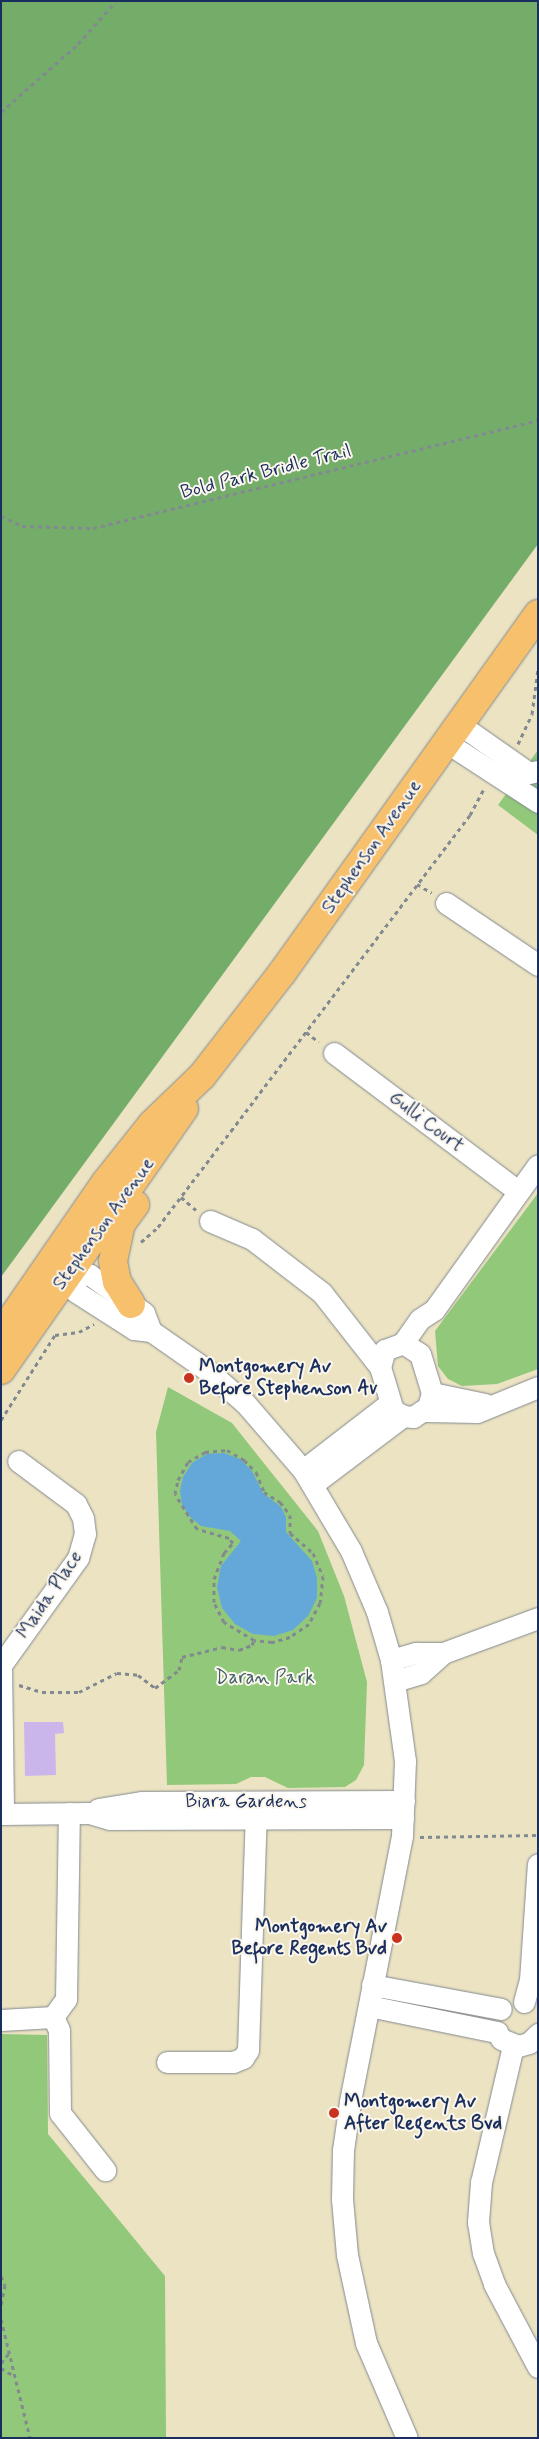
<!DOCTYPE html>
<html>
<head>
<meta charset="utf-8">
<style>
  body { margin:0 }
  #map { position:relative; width:539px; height:2439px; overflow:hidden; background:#ebe3c2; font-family:Mynerve,sans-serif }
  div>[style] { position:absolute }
  .green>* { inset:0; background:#91c87a }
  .forest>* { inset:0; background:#74ac6a }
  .water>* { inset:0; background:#64a8d9 }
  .building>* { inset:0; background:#cbb6ec }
  .path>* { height:3px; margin-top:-1.5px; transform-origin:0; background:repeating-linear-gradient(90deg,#838990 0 4px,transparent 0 8px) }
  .roads { filter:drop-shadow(0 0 1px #838990) drop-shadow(0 0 1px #838990) }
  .minor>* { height:21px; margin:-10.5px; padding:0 10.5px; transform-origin:10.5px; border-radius:10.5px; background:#fff }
  .major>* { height:28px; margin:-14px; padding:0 14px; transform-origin:14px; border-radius:14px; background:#f7c06c }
  .dots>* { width:14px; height:14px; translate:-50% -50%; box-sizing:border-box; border:2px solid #fbf7ec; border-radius:50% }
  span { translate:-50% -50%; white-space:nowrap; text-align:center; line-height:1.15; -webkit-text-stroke:4px #fbf7ec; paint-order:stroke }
  .street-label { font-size:19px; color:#1b2f5e }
  .poi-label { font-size:19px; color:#1b2f5e; font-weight:700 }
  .left { translate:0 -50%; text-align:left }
  .right { translate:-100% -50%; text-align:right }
  .park-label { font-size:19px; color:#3e5d66 }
  .frame { position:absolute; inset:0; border:2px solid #1b2f5e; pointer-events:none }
</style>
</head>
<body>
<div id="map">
  <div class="green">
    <div style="clip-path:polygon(538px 750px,538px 835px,498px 805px)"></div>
    <div style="clip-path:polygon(538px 1193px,538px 1369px,497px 1384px,462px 1386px,448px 1379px,438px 1366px,435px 1331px)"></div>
    <div style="clip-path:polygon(168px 1387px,232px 1423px,318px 1531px,344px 1596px,367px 1682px,364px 1765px,356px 1780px,345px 1787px,288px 1788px,265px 1777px,251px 1777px,236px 1784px,167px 1785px,156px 1432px)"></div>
    <div style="clip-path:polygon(1px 2034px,47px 2035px,48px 2134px,165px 2276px,166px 2438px,1px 2438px)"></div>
  </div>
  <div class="forest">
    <div style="clip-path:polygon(1px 1px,538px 1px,538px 544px,1px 1277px)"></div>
  </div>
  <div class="water">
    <div style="clip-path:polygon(224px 1453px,240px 1459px,252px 1471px,263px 1493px,281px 1507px,286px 1517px,286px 1532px,312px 1561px,317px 1578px,317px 1598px,308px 1616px,293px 1630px,274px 1636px,253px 1634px,235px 1624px,222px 1608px,217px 1587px,221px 1566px,241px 1541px,230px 1531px,201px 1526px,190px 1517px,182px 1505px,180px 1491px,183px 1477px,192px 1463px,207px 1454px)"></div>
  </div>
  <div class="building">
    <div style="clip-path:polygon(24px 1722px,63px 1722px,64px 1733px,55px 1734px,56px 1775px,25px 1776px)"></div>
  </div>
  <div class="path">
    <div style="left:1px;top:112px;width:103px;rotate:-41.4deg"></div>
    <div style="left:78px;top:44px;width:57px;rotate:-48.5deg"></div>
    <div style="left:1px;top:516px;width:23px;rotate:25deg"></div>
    <div style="left:22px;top:526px;width:71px;rotate:1.6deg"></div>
    <div style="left:93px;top:528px;width:458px;rotate:-13.6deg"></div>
    <div style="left:518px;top:744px;width:33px;rotate:-65deg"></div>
    <div style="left:532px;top:714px;width:45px;rotate:-82.4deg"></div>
    <div style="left:417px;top:884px;width:17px;rotate:31deg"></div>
    <div style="left:306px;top:1032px;width:16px;rotate:38deg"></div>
    <div style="left:181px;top:1197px;width:20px;rotate:41deg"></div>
    <div style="left:141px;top:1242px;width:23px;rotate:-41deg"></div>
    <div style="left:158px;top:1227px;width:121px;rotate:-52.8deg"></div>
    <div style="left:231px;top:1131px;width:396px;rotate:-52.9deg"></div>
    <div style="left:470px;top:815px;width:30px;rotate:-62deg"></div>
    <div style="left:1px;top:1420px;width:101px;rotate:-57.6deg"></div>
    <div style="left:55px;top:1335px;width:24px;rotate:-7deg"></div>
    <div style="left:79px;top:1332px;width:17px;rotate:-28deg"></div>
    <div style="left:227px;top:1450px;width:20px;rotate:30deg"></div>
    <div style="left:244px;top:1460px;width:17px;rotate:45deg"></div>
    <div style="left:256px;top:1472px;width:22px;rotate:68deg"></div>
    <div style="left:264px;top:1492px;width:19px;rotate:32deg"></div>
    <div style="left:280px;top:1502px;width:16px;rotate:52deg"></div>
    <div style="left:290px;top:1515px;width:18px;rotate:90deg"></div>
    <div style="left:290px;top:1533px;width:30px;rotate:41deg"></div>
    <div style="left:313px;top:1553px;width:25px;rotate:67deg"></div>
    <div style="left:323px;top:1576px;width:27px;rotate:96deg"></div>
    <div style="left:320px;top:1603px;width:24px;rotate:118deg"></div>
    <div style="left:309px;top:1624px;width:23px;rotate:146deg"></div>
    <div style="left:290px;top:1637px;width:19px;rotate:164deg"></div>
    <div style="left:272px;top:1642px;width:18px;rotate:-174deg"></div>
    <div style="left:254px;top:1640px;width:35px;rotate:-149deg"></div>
    <div style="left:224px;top:1622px;width:22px;rotate:-117deg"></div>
    <div style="left:214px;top:1602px;width:23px;rotate:-90deg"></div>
    <div style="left:214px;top:1579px;width:28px;rotate:-69deg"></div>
    <div style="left:224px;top:1553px;width:13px;rotate:-48deg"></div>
    <div style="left:233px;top:1543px;width:6px;rotate:-129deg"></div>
    <div style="left:229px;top:1538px;width:33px;rotate:-164deg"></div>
    <div style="left:197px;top:1529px;width:41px;rotate:-122.2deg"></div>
    <div style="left:175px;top:1494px;width:14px;rotate:-78deg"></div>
    <div style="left:178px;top:1480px;width:21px;rotate:-61deg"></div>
    <div style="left:188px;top:1462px;width:20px;rotate:-30deg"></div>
    <div style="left:205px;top:1452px;width:22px;rotate:-5deg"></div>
    <div style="left:19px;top:1685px;width:24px;rotate:17deg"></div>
    <div style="left:42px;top:1692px;width:37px"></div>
    <div style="left:79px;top:1692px;width:42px;rotate:-26.6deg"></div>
    <div style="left:117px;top:1673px;width:21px;rotate:5deg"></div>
    <div style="left:138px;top:1675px;width:21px;rotate:37deg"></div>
    <div style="left:155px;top:1688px;width:30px;rotate:-37deg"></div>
    <div style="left:179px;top:1670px;width:13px;rotate:-77deg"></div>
    <div style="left:182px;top:1657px;width:41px;rotate:-14deg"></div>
    <div style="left:222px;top:1647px;width:17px;rotate:10deg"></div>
    <div style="left:239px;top:1650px;width:14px;rotate:-21deg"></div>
    <div style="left:252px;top:1645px;width:5px;rotate:-68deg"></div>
    <div style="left:420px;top:1837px;width:118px;rotate:-1deg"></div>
    <div style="left:1px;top:2276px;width:10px;rotate:66deg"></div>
    <div style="left:5px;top:2285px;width:21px;rotate:101deg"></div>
    <div style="left:1px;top:2319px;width:122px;rotate:76.3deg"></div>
    <div style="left:1px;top:2363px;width:14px;rotate:-51deg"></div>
    <div style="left:1px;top:2368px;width:17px;rotate:31deg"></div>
  </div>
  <div class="roads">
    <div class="minor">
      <div style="left:459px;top:724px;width:85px;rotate:35deg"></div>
      <div style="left:529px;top:773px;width:9px;rotate:-13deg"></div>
      <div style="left:446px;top:742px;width:110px;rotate:33.1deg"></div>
      <div style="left:446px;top:903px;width:111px;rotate:34deg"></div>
      <div style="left:334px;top:1053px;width:230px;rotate:36.9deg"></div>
      <div style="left:210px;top:1221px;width:46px;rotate:23.2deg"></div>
      <div style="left:252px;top:1239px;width:88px;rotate:37.6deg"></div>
      <div style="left:322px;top:1293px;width:94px;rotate:51.9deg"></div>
      <div style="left:72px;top:1259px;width:33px;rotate:83deg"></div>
      <div style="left:76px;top:1292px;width:69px;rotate:32.5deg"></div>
      <div style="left:134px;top:1329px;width:17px;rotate:7deg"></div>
      <div style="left:151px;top:1331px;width:68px;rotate:34.9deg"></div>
      <div style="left:207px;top:1370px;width:50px;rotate:41deg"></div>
      <div style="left:245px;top:1403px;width:89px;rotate:49.1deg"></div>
      <div style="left:303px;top:1470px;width:94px;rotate:59.3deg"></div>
      <div style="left:351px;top:1551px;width:66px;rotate:66.9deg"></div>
      <div style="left:377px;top:1612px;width:50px;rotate:73.7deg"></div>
      <div style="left:391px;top:1660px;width:102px;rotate:82.1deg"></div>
      <div style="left:405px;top:1761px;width:75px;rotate:92.3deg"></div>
      <div style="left:402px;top:1836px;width:271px;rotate:101.1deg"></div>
      <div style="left:350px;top:2102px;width:49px;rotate:98.3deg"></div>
      <div style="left:343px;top:2150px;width:49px;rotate:91.2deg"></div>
      <div style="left:342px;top:2199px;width:56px;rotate:84.9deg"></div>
      <div style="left:347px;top:2255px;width:90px;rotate:77.8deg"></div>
      <div style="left:366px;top:2343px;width:103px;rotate:66.7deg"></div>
      <div style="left:63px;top:1273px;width:11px;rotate:-34deg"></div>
      <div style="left:72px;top:1267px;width:20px;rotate:24deg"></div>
      <div style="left:90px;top:1275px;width:66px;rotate:35.1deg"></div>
      <div style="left:144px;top:1313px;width:19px;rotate:69deg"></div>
      <div style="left:403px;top:1343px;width:29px;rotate:-55deg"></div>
      <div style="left:420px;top:1319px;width:17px;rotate:-33deg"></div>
      <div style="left:434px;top:1310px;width:178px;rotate:-54.4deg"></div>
      <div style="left:403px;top:1343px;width:20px;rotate:33deg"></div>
      <div style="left:420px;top:1354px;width:41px;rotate:72.9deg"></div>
      <div style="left:432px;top:1393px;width:15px;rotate:106deg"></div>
      <div style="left:428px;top:1407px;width:18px;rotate:146deg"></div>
      <div style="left:413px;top:1417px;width:10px;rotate:-174deg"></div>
      <div style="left:403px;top:1416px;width:12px;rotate:-149deg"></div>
      <div style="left:393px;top:1410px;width:45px;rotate:-106.8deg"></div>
      <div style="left:380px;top:1367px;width:18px;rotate:-74deg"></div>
      <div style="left:385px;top:1350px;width:19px;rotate:-21deg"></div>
      <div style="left:432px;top:1393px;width:54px;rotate:11.7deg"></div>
      <div style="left:425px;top:1411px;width:52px;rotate:1.1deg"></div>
      <div style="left:477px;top:1412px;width:66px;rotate:-22.3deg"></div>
      <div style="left:303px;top:1470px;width:110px;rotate:-37.6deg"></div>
      <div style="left:313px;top:1484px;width:113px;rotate:-37.1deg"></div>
      <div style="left:391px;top:1660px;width:26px;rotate:-16deg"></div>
      <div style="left:416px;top:1653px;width:27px"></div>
      <div style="left:443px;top:1653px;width:101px;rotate:-20.2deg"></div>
      <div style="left:1px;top:1665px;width:132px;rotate:-54.3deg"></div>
      <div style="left:78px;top:1558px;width:25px;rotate:-74deg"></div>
      <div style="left:85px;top:1534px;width:16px;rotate:-97deg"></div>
      <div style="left:83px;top:1518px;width:16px;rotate:-117deg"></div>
      <div style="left:76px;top:1504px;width:72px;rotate:-143.4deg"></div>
      <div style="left:1px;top:1665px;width:149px;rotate:89.2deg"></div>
      <div style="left:395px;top:1681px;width:27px;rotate:-17deg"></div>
      <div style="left:421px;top:1673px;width:30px;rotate:-42deg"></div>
      <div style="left:98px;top:1809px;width:45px;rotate:-9deg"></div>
      <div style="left:142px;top:1802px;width:262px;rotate:-0.2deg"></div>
      <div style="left:1px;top:1814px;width:88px;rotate:-0.7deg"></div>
      <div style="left:89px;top:1813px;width:22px;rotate:16deg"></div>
      <div style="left:110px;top:1819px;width:293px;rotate:-0.2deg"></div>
      <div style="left:372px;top:1985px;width:131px;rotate:10.5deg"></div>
      <div style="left:524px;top:2002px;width:23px;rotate:-75deg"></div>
      <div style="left:530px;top:1980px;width:116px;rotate:-86.1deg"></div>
      <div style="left:369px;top:2006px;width:131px;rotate:11.5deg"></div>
      <div style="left:53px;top:2017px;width:14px;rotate:65deg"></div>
      <div style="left:59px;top:2030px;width:83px;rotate:89.3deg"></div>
      <div style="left:60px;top:2113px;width:73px;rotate:51.7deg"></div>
      <div style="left:1px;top:2020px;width:52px;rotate:-3.3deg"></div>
      <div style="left:53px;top:2017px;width:22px;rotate:-54deg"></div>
      <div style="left:66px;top:1999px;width:186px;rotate:-89.1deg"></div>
      <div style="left:501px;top:2039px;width:18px;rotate:22deg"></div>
      <div style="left:518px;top:2046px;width:11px;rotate:-15deg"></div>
      <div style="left:529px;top:2043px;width:13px;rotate:-45deg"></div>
      <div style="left:513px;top:2046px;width:140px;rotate:103.2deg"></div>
      <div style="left:481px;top:2182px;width:40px;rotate:94.3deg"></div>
      <div style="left:478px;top:2222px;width:31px;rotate:81deg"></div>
      <div style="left:483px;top:2253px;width:33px;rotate:70deg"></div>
      <div style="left:494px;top:2284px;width:94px;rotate:62.1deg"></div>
      <div style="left:167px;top:2062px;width:66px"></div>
      <div style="left:233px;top:2062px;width:11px;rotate:-22deg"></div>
      <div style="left:243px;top:2058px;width:9px;rotate:-58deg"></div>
      <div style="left:248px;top:2050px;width:246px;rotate:-88.1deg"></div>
    </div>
    <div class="major">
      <div style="left:131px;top:1304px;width:26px;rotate:-122deg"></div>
      <div style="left:117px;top:1282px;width:21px;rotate:-101deg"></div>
      <div style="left:113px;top:1261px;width:38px;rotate:-78deg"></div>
      <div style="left:121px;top:1224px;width:24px;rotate:-54deg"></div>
      <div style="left:1px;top:1334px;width:185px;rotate:-55.4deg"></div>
      <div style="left:106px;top:1182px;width:75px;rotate:-51.5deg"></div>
      <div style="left:153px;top:1123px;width:68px;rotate:-43.8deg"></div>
      <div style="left:202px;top:1076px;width:130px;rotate:-52.2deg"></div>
      <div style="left:282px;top:973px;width:441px;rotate:-54.5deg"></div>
      <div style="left:1px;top:1370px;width:319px;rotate:-55deg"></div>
    </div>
  </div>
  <div class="dots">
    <div style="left:189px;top:1378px;background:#c8321e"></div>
    <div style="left:397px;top:1938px;background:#c8321e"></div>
    <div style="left:334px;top:2113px;background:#c8321e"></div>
  </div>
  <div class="street-label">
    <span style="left:266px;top:472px;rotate:-14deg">Bold Park Bridle Trail</span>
    <span style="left:372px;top:847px;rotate:-55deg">Stephenson Avenue</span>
    <span style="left:426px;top:1122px;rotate:37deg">Gulli Court</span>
    <span style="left:104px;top:1224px;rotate:-54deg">Stephenson Avenue</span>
    <span style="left:50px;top:1595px;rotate:-56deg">Maida Place</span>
    <span style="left:246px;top:1802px">Biara Gardens</span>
  </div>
  <div class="poi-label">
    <span class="left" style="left:199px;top:1378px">Montgomery Av<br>Before Stephenson Av</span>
    <span class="right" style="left:387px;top:1938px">Montgomery Av<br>Before Regents Bvd</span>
    <span class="left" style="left:344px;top:2113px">Montgomery Av<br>After Regents Bvd</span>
  </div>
  <div class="park-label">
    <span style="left:265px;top:1678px">Daran Park</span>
  </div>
  <div class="frame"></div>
</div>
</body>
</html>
